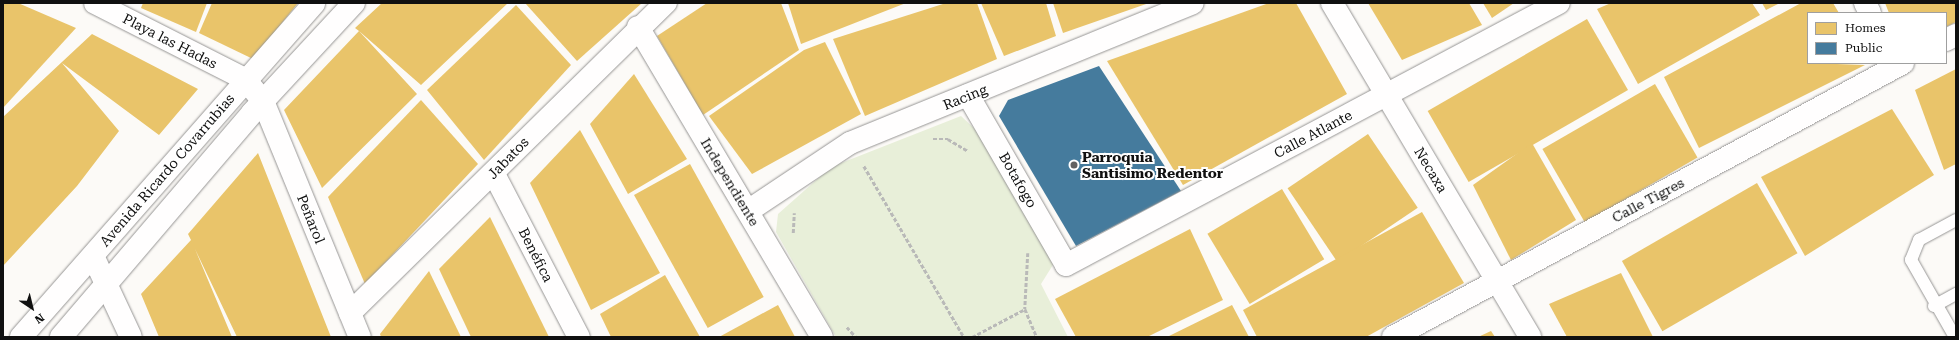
<!DOCTYPE html>
<html>
<head>
<meta charset="utf-8">
<style>
  body { margin:0 }
  #map { position:relative; width:1959px; height:340px; overflow:hidden; background:#fcfaf7; font-family:"Roboto Serif",serif }
  div>[style] { position:absolute }
  .green>* { inset:0; background:#e8efd9 }
  .homes>* { inset:0; background:#e9c46a; transform-origin:0 0 }
  .public>* { inset:0; background:#457b9d }
  .path>* { height:2.5px; margin-top:-1.25px; transform-origin:0; background:repeating-linear-gradient(90deg,#b9b9b8 0 4px,transparent 0 6px) }
  .roads { filter:drop-shadow(0 0 1px #969594) drop-shadow(0 0 1px #969594) }
  .service>* { height:12px; margin:-6px; padding:0 6px; transform-origin:6px; border-radius:6px; background:#fffefe }
  .minor>* { height:22px; margin:-11px; padding:0 11px; transform-origin:11px; border-radius:11px; background:#fffefe }
  .tertiary>* { height:22px; margin:-11px; padding:0 11px; transform-origin:11px; border-radius:11px; background:#fffefe }
  .dots>* { width:11px; height:11px; translate:-50% -50%; box-sizing:border-box; border:2px solid #fff; border-radius:50% }
  span { translate:-50% -50%; white-space:nowrap; text-align:center; line-height:1.15; -webkit-text-stroke:4px #fff; paint-order:stroke }
  .street-label { font-size:14px; color:#101010 }
  .poi-label { font-size:14px; color:#101010; font-weight:700 }
  .left { translate:0 -50%; text-align:left }
  .frame { position:absolute; inset:0; border:4px solid #101010; pointer-events:none }
  .legend { position:absolute; left:1807px; top:12px; width:140px; height:52px; box-sizing:border-box; background:#fff; border:1px solid #9f9f9f; margin:0; padding:5px 7px; list-style:none; font-size:12px; color:#101010 }
  .legend li { display:flex; align-items:center; gap:8px; height:20px }
  .legend b { width:20px; border:1px solid #9f9f9f }
  .north { position:absolute; left:12px; top:288px; width:40px; height:40px; -webkit-text-stroke:3px #fff; paint-order:stroke; rotate:145deg; font-size:11px; font-weight:700; line-height:16px; text-align:center; color:#101010 }
  .north::after { content:''; display:block; margin:auto; width:14px; height:18px; background:#101010; clip-path:polygon(50% 0,100% 100%,50% 72%,0 100%) }
</style>
</head>
<body>
<div id="map">
  <div class="green">
    <div style="clip-path:polygon(961px 116px,976px 130px,1056px 260px,1041px 284px,1068px 337px,836px 337px,776px 232px,778px 214px,831px 167px)"></div>
  </div>
  <div class="homes">
    <div style="clip-path:polygon(3px 3px,18px 3px,76px 28px,3px 108px)"></div>
    <div style="clip-path:polygon(143px 3px,207px 3px,196px 32px,141px 8px)"></div>
    <div style="clip-path:polygon(212px 3px,298px 3px,253px 59px,199px 33px)"></div>
    <div style="clip-path:polygon(382px 3px,508px 3px,421px 85px,359px 31px,417px 94px,322px 188px,284px 110px,359px 31px,355px 28px)"></div>
    <div style="clip-path:polygon(525px 3px,642px 3px,577px 61px)"></div>
    <div style="clip-path:polygon(707px 3px,781px 3px,799px 50px,703px 115px,657px 36px)"></div>
    <div style="clip-path:polygon(788px 3px,906px 3px,801px 44px)"></div>
    <div style="clip-path:polygon(946px 3px,977px 3px,997px 59px,865px 116px,833px 39px)"></div>
    <div style="clip-path:polygon(981px 3px,1046px 3px,1056px 36px,1004px 56px)"></div>
    <div style="clip-path:polygon(1053px 3px,1149px 3px,1063px 33px)"></div>
    <div style="clip-path:polygon(1269px 3px,1296px 3px,1347px 94px,1183px 185px,1107px 61px)"></div>
    <div style="clip-path:polygon(1368px 3px,1469px 3px,1482px 25px,1402px 60px)"></div>
    <div style="clip-path:polygon(1483px 3px,1514px 3px,1492px 18px)"></div>
    <div style="clip-path:polygon(1611px 3px,1752px 3px,1760px 15px,1638px 84px,1597px 9px)"></div>
    <div style="clip-path:polygon(1762px 3px,1780px 3px,1766px 10px)"></div>
    <div style="clip-path:polygon(1801px 3px,1833px 3px,1839px 13px,1808px 13px,1808px 63px,1865px 65px,1699px 148px,1664px 77px)"></div>
    <div style="clip-path:polygon(1885px 3px,1956px 3px,1956px 22px,1946px 27px,1946px 13px,1889px 13px)"></div>
    <div style="clip-path:polygon(516px 5px,571px 65px,484px 160px,427px 90px)"></div>
    <div style="left:1587px;top:19px;width:82px;height:184px;rotate:60deg"></div>
    <div style="clip-path:polygon(92px 34px,198px 89px,159px 135px,62px 63px,119px 131px,77px 186px,3px 266px,3px 117px)"></div>
    <div style="clip-path:polygon(825px 42px,861px 114px,752px 174px,709px 116px,804px 50px)"></div>
    <div style="clip-path:polygon(1956px 69px,1956px 164px,1944px 170px,1915px 90px)"></div>
    <div style="clip-path:polygon(634px 74px,687px 159px,628px 194px,590px 124px)"></div>
    <div style="left:1655px;top:84px;width:85px;height:130px;rotate:60deg"></div>
    <div style="clip-path:polygon(421px 100px,478px 164px,365px 284px,328px 197px)"></div>
    <div style="clip-path:polygon(1892px 109px,1934px 175px,1805px 256px,1761px 177px)"></div>
    <div style="clip-path:polygon(580px 130px,660px 273px,591px 310px,530px 183px)"></div>
    <div style="left:1368px;top:134px;width:89px;height:97px;rotate:56deg"></div>
    <div style="clip-path:polygon(1532px 143px,1576px 220px,1511px 260px,1473px 185px)"></div>
    <div style="clip-path:polygon(258px 153px,331px 337px,237px 337px,195px 249px,232px 337px,159px 337px,141px 294px,191px 240px,188px 234px)"></div>
    <div style="left:690px;top:164px;width:152px;height:64px;rotate:61deg"></div>
    <div style="left:1757px;top:183px;width:81px;height:156px;rotate:60deg"></div>
    <div style="left:1282px;top:189px;width:82px;height:87px;rotate:59deg"></div>
    <div style="clip-path:polygon(1422px 212px,1464px 283px,1366px 337px,1257px 337px,1243px 310px)"></div>
    <div style="clip-path:polygon(490px 217px,549px 337px,471px 337px,439px 269px)"></div>
    <div style="clip-path:polygon(1190px 229px,1223px 300px,1147px 337px,1076px 337px,1055px 299px)"></div>
    <div style="clip-path:polygon(429px 271px,461px 337px,381px 337px,380px 334px)"></div>
    <div style="clip-path:polygon(1621px 273px,1653px 337px,1567px 337px,1549px 304px)"></div>
    <div style="clip-path:polygon(665px 275px,700px 337px,611px 337px,600px 314px)"></div>
    <div style="clip-path:polygon(778px 305px,795px 337px,719px 337px)"></div>
    <div style="clip-path:polygon(1232px 305px,1249px 337px,1167px 337px)"></div>
    <div style="clip-path:polygon(1491px 331px,1495px 337px,1478px 337px)"></div>
  </div>
  <div class="public">
    <div style="clip-path:polygon(1099px 66px,1181px 191px,1076px 246px,999px 116px,1008px 100px)"></div>
  </div>
  <div class="path">
    <div style="left:933px;top:139px;width:15px"></div>
    <div style="left:948px;top:139px;width:23px;rotate:31deg"></div>
    <div style="left:864px;top:166px;width:198px;rotate:59.7deg"></div>
    <div style="left:793px;top:233px;width:20px;rotate:-87deg"></div>
    <div style="left:1028px;top:253px;width:56px;rotate:93.1deg"></div>
    <div style="left:1025px;top:309px;width:30px;rotate:67deg"></div>
    <div style="left:847px;top:327px;width:13px;rotate:48deg"></div>
    <div style="left:972px;top:337px;width:60px;rotate:-27.8deg"></div>
  </div>
  <div class="roads">
    <div class="service">
      <div style="left:1934px;top:306px;width:25px;rotate:-29deg"></div>
      <div style="left:1955px;top:337px;width:89px;rotate:-119.7deg"></div>
      <div style="left:1911px;top:260px;width:22px;rotate:-68deg"></div>
      <div style="left:1919px;top:240px;width:42px;rotate:-28.4deg"></div>
    </div>
    <div class="minor">
      <div style="left:95px;top:3px;width:168px;rotate:26.9deg"></div>
      <div style="left:245px;top:79px;width:28px;rotate:51deg"></div>
      <div style="left:263px;top:101px;width:255px;rotate:67.7deg"></div>
      <div style="left:1332px;top:3px;width:388px;rotate:59.3deg"></div>
      <div style="left:1865px;top:3px;width:11px;rotate:63deg"></div>
      <div style="left:638px;top:27px;width:360px;rotate:59.3deg"></div>
      <div style="left:1946px;top:40px;width:11px;rotate:-27deg"></div>
      <div style="left:968px;top:95px;width:196px;rotate:60deg"></div>
      <div style="left:1066px;top:265px;width:558px;rotate:-27.99deg"></div>
      <div style="left:494px;top:174px;width:184px;rotate:62.5deg"></div>
      <div style="left:748px;top:211px;width:123px;rotate:-33.7deg"></div>
      <div style="left:850px;top:143px;width:370px;rotate:-22.2deg"></div>
      <div style="left:93px;top:256px;width:89px;rotate:64.9deg"></div>
      <div style="left:350px;top:313px;width:443px;rotate:-44.5deg"></div>
      <div style="left:1393px;top:337px;width:579px;rotate:-28.25deg"></div>
    </div>
    <div class="tertiary">
      <div style="left:21px;top:337px;width:444px;rotate:-48.7deg"></div>
      <div style="left:61px;top:337px;width:294px;rotate:-49.5deg"></div>
      <div style="left:252px;top:113px;width:150px;rotate:-47.2deg"></div>
    </div>
  </div>
  <div class="dots">
    <div style="left:1074px;top:165px;background:#636261"></div>
  </div>
  <div class="street-label">
    <span style="left:170px;top:41px;rotate:27deg">Playa las Hadas</span>
    <span style="left:965px;top:97px;rotate:-22deg">Racing</span>
    <span style="left:1313px;top:134px;rotate:-28deg">Calle Atlante</span>
    <span style="left:508px;top:158px;rotate:-46deg">Jabatos</span>
    <span style="left:167px;top:170px;rotate:-49deg">Avenida Ricardo Covarrubias</span>
    <span style="left:1431px;top:170px;rotate:59deg">Necaxa</span>
    <span style="left:1018px;top:180px;rotate:60deg">Botafogo</span>
    <span style="left:730px;top:182px;rotate:59deg">Independiente</span>
    <span style="left:1648px;top:200px;rotate:-28deg">Calle Tigres</span>
    <span style="left:311px;top:219px;rotate:68deg">Peñarol</span>
    <span style="left:536px;top:255px;rotate:63deg">Benéfica</span>
  </div>
  <div class="poi-label">
    <span class="left" style="left:1082px;top:165px">Parroquia<br>Santisimo Redentor</span>
  </div>
  <div class="frame"></div>
  <ul class="legend">
  <li><b style="height:11px;background:#e9c46a"></b>Homes</li>
  <li><b style="height:11px;background:#457b9d"></b>Public</li>
  </ul>
  <div class="north">N</div>
</div>
</body>
</html>
